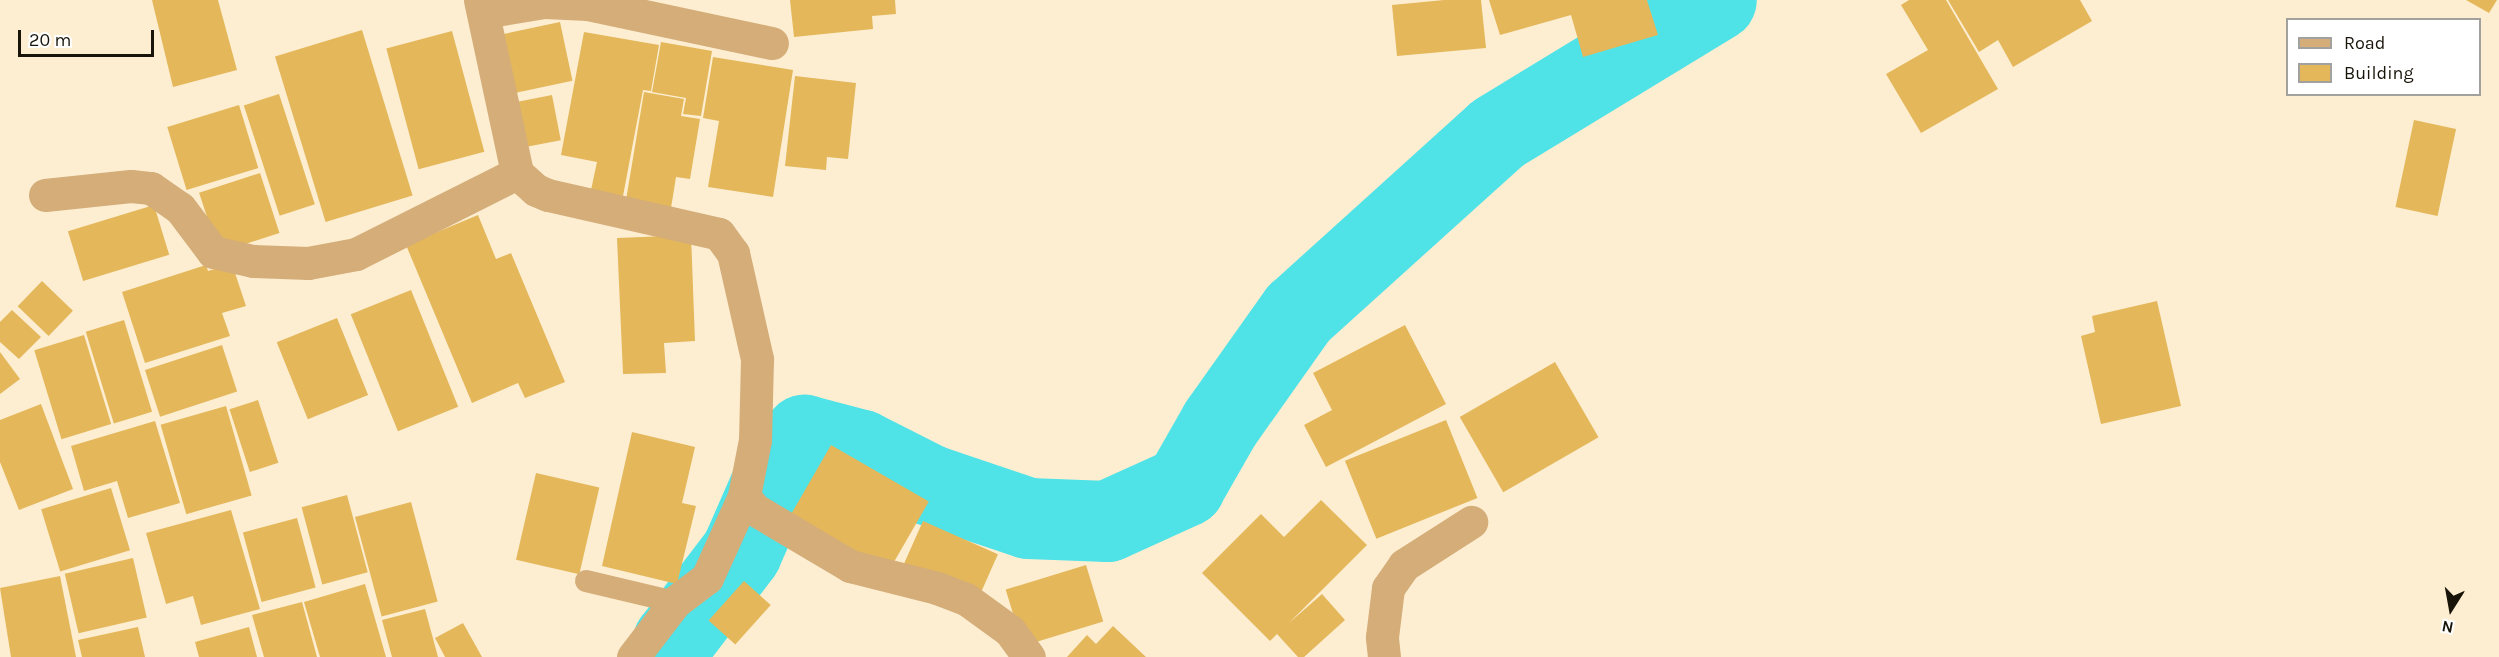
<!DOCTYPE html>
<html>
<head>
<meta charset="utf-8">
<style>
  body { margin:0 }
  #map { position:relative; width:2499px; height:657px; overflow:hidden; background:#fdeed1; font-family:Karla,sans-serif }
  div>[style] { position:absolute }
  .river>* { height:81px; margin:-40.5px; padding:0 40.5px; transform-origin:40.5px; border-radius:40.5px; background:#4fe2e7 }
  .building>* { inset:0; background:#e4b75a; transform-origin:0 0 }
  .lane>* { height:22px; margin:-11px; padding:0 11px; transform-origin:11px; border-radius:11px; background:#d4ad79 }
  .street>* { height:33px; margin:-16.5px; padding:0 16.5px; transform-origin:16.5px; border-radius:16.5px; background:#d4ad79 }
  span { translate:-50% -50%; white-space:nowrap; text-align:center; line-height:1.15; -webkit-text-stroke:4.5px #fff; paint-order:stroke }
  .legend { position:absolute; left:2286px; top:18px; width:195px; height:78px; box-sizing:border-box; background:#fff; border:2px solid #a3a19d; margin:0; padding:8px 10px; list-style:none; font-size:18px; color:#19140a }
  .legend li { display:flex; align-items:center; gap:12px; height:30px }
  .legend b { width:30px; border:2px solid #a3a19d }
  .north { position:absolute; left:2421px; top:579px; width:60px; height:60px; -webkit-text-stroke:4px #fff; paint-order:stroke; rotate:191deg; font-size:16px; font-weight:700; line-height:24px; text-align:center; color:#19140a }
  .north::after { content:''; display:block; margin:auto; width:21px; height:27px; background:#19140a; clip-path:polygon(50% 0,100% 100%,50% 72%,0 100%) }
  .scale { position:absolute; left:18px; top:30px; width:136px; height:27px; box-sizing:border-box; border:3px solid #19140a; border-top:0; padding-left:8px; font-size:18px; line-height:21px; white-space:nowrap; color:#19140a; -webkit-text-stroke:4px #fff; paint-order:stroke }
</style>
</head>
<body>
<div id="map">
  <div class="river">
    <div style="left:668px;top:657px;width:17px;rotate:-73deg"></div>
    <div style="left:673px;top:641px;width:112px;rotate:-52.6deg"></div>
    <div style="left:741px;top:552px;width:99px;rotate:-66.3deg"></div>
    <div style="left:781px;top:461px;width:35px;rotate:-49deg"></div>
    <div style="left:804px;top:435px;width:59px;rotate:14.7deg"></div>
    <div style="left:861px;top:450px;width:77px;rotate:26.9deg"></div>
    <div style="left:930px;top:485px;width:103px;rotate:18.6deg"></div>
    <div style="left:1028px;top:518px;width:79px;rotate:2.2deg"></div>
    <div style="left:1107px;top:521px;width:85px;rotate:-24.4deg"></div>
    <div style="left:1184px;top:486px;width:73px;rotate:-60.3deg"></div>
    <div style="left:1220px;top:423px;width:135px;rotate:-54.7deg"></div>
    <div style="left:1298px;top:313px;width:268px;rotate:-42.1deg"></div>
    <div style="left:1497px;top:133px;width:256px;rotate:-31.3deg"></div>
  </div>
  <div class="building">
    <div style="clip-path:polygon(152px 0,218px 0,237px 70px,173px 87px)"></div>
    <div style="clip-path:polygon(790px 0,895px 0,896px 14px,872px 16px,873px 29px,794px 37px)"></div>
    <div style="clip-path:polygon(1444px 0,1481px 0,1486px 48px,1397px 56px,1392px 5px)"></div>
    <div style="clip-path:polygon(1489px 0,1647px 0,1658px 35px,1583px 57px,1571px 15px,1500px 35px)"></div>
    <div style="clip-path:polygon(1909px 0,1946px 0,1998px 89px,1921px 133px,1886px 74px,1928px 50px,1901px 5px)"></div>
    <div style="clip-path:polygon(1948px 0,2080px 0,2092px 21px,2013px 67px,1998px 40px,1979px 52px)"></div>
    <div style="clip-path:polygon(2466px 0,2497px 0,2489px 13px)"></div>
    <div style="left:560px;top:22px;width:60px;height:65px;rotate:78deg"></div>
    <div style="left:362px;top:30px;width:173px;height:91px;rotate:73deg"></div>
    <div style="left:452px;top:31px;width:125px;height:68px;rotate:75deg"></div>
    <div style="clip-path:polygon(584px 32px,659px 45px,651px 91px,643px 90px,623px 196px,591px 190px,597px 162px,561px 155px)"></div>
    <div style="clip-path:polygon(661px 42px,712px 51px,701px 116px,683px 114px,686px 98px,652px 92px)"></div>
    <div style="clip-path:polygon(713px 57px,793px 70px,773px 197px,708px 187px,719px 121px,703px 118px)"></div>
    <div style="clip-path:polygon(795px 76px,856px 83px,848px 159px,827px 157px,826px 170px,785px 166px)"></div>
    <div style="clip-path:polygon(644px 92px,684px 99px,681px 116px,700px 119px,690px 179px,676px 177px,671px 208px,626px 200px)"></div>
    <div style="left:279px;top:94px;width:116px;height:37px;rotate:72deg"></div>
    <div style="left:552px;top:95px;width:46px;height:40px;rotate:79deg"></div>
    <div style="left:239px;top:105px;width:66px;height:75px;rotate:73deg"></div>
    <div style="left:2414px;top:120px;width:43px;height:89px;rotate:12deg"></div>
    <div style="left:260px;top:173px;width:63px;height:64px;rotate:72deg"></div>
    <div style="left:154px;top:205px;width:52px;height:90px;rotate:73deg"></div>
    <div style="clip-path:polygon(478px 215px,496px 259px,511px 253px,565px 382px,525px 398px,518px 383px,472px 403px,406px 245px)"></div>
    <div style="clip-path:polygon(691px 235px,695px 341px,664px 343px,666px 373px,623px 374px,617px 238px)"></div>
    <div style="clip-path:polygon(232px 264px,246px 306px,222px 313px,230px 336px,145px 363px,122px 292px,206px 265px,208px 271px)"></div>
    <div style="left:42px;top:281px;width:43px;height:35px;rotate:44deg"></div>
    <div style="left:411px;top:290px;width:126px;height:65px;rotate:68deg"></div>
    <div style="clip-path:polygon(2157px 301px,2181px 406px,2101px 424px,2081px 336px,2095px 332px,2092px 316px)"></div>
    <div style="clip-path:polygon(12px 310px,41px 337px,19px 359px,0 342px,0 322px)"></div>
    <div style="left:337px;top:318px;width:83px;height:65px;rotate:68deg"></div>
    <div style="left:124px;top:320px;width:96px;height:40px;rotate:73deg"></div>
    <div style="clip-path:polygon(1405px 325px,1446px 404px,1326px 467px,1304px 425px,1332px 410px,1313px 373px)"></div>
    <div style="left:84px;top:335px;width:93px;height:52px;rotate:73deg"></div>
    <div style="left:222px;top:345px;width:49px;height:81px;rotate:72deg"></div>
    <div style="clip-path:polygon(0 352px,20px 379px,0 394px)"></div>
    <div style="left:1555px;top:362px;width:87px;height:110px;rotate:60deg"></div>
    <div style="left:258px;top:400px;width:66px;height:30px;rotate:72deg"></div>
    <div style="clip-path:polygon(41px 404px,73px 489px,19px 510px,0 462px,0 420px)"></div>
    <div style="left:226px;top:406px;width:93px;height:68px;rotate:74deg"></div>
    <div style="left:1446px;top:420px;width:84px;height:109px;rotate:68deg"></div>
    <div style="clip-path:polygon(155px 421px,180px 503px,128px 518px,117px 481px,84px 491px,71px 446px)"></div>
    <div style="clip-path:polygon(632px 432px,695px 447px,682px 503px,696px 506px,677px 584px,602px 566px)"></div>
    <div style="left:831px;top:445px;width:113px;height:84px;rotate:30deg"></div>
    <div style="left:536px;top:473px;width:65px;height:89px;rotate:13deg"></div>
    <div style="left:111px;top:488px;width:65px;height:73px;rotate:73deg"></div>
    <div style="left:347px;top:495px;width:80px;height:47px;rotate:75deg"></div>
    <div style="clip-path:polygon(1321px 500px,1367px 545px,1289px 623px,1322px 594px,1345px 620px,1304px 657px,1298px 657px,1277px 634px,1270px 641px,1202px 573px,1261px 514px,1284px 537px)"></div>
    <div style="left:411px;top:502px;width:103px;height:58px;rotate:75deg"></div>
    <div style="clip-path:polygon(231px 510px,260px 609px,201px 625px,193px 596px,166px 604px,146px 533px)"></div>
    <div style="left:297px;top:518px;width:72px;height:56px;rotate:75deg"></div>
    <div style="left:923px;top:521px;width:82px;height:47px;rotate:24deg"></div>
    <div style="left:133px;top:558px;width:61px;height:70px;rotate:77deg"></div>
    <div style="left:1086px;top:565px;width:59px;height:84px;rotate:73deg"></div>
    <div style="clip-path:polygon(60px 576px,76px 657px,11px 657px,0 588px)"></div>
    <div style="left:744px;top:581px;width:36px;height:53px;rotate:42deg"></div>
    <div style="clip-path:polygon(365px 584px,386px 657px,320px 657px,304px 602px)"></div>
    <div style="clip-path:polygon(302px 602px,317px 657px,264px 657px,252px 615px)"></div>
    <div style="clip-path:polygon(425px 609px,438px 657px,392px 657px,382px 620px)"></div>
    <div style="clip-path:polygon(463px 623px,482px 657px,445px 657px,435px 638px)"></div>
    <div style="clip-path:polygon(1113px 626px,1146px 657px,1067px 657px,1087px 635px,1096px 644px)"></div>
    <div style="clip-path:polygon(138px 627px,145px 657px,82px 657px,78px 640px)"></div>
    <div style="clip-path:polygon(249px 627px,257px 657px,199px 657px,195px 642px)"></div>
  </div>
  <div class="lane">
    <div style="left:586px;top:581px;width:91px;rotate:13.3deg"></div>
  </div>
  <div class="street">
    <div style="left:480px;top:0;width:177px;rotate:77.9deg"></div>
    <div style="left:517px;top:173px;width:25px;rotate:42deg"></div>
    <div style="left:536px;top:190px;width:13px;rotate:23deg"></div>
    <div style="left:548px;top:195px;width:175px;rotate:12.8deg"></div>
    <div style="left:719px;top:234px;width:24px;rotate:54deg"></div>
    <div style="left:733px;top:253px;width:109px;rotate:77.2deg"></div>
    <div style="left:757px;top:359px;width:81px;rotate:91.4deg"></div>
    <div style="left:755px;top:440px;width:57px;rotate:101.1deg"></div>
    <div style="left:744px;top:496px;width:16px;rotate:52deg"></div>
    <div style="left:754px;top:509px;width:112px;rotate:30.7deg"></div>
    <div style="left:850px;top:566px;width:90px;rotate:14.2deg"></div>
    <div style="left:937px;top:588px;width:31px;rotate:21deg"></div>
    <div style="left:966px;top:599px;width:54px;rotate:36deg"></div>
    <div style="left:1010px;top:631px;width:32px;rotate:54deg"></div>
    <div style="left:484px;top:12px;width:61px;rotate:-9.5deg"></div>
    <div style="left:544px;top:2px;width:44px;rotate:2.6deg"></div>
    <div style="left:588px;top:4px;width:188px;rotate:12deg"></div>
    <div style="left:45px;top:195px;width:86px;rotate:-6deg"></div>
    <div style="left:131px;top:186px;width:20px;rotate:6deg"></div>
    <div style="left:151px;top:188px;width:35px;rotate:35deg"></div>
    <div style="left:180px;top:208px;width:55px;rotate:53.1deg"></div>
    <div style="left:213px;top:252px;width:41px;rotate:12.7deg"></div>
    <div style="left:253px;top:261px;width:55px;rotate:2.1deg"></div>
    <div style="left:308px;top:263px;width:49px;rotate:-10.6deg"></div>
    <div style="left:356px;top:254px;width:180px;rotate:-26.7deg"></div>
    <div style="left:633px;top:657px;width:69px;rotate:-52.6deg"></div>
    <div style="left:675px;top:602px;width:40px;rotate:-37deg"></div>
    <div style="left:707px;top:578px;width:90px;rotate:-65.7deg"></div>
    <div style="left:1384px;top:657px;width:20px;rotate:-96deg"></div>
    <div style="left:1382px;top:637px;width:49px;rotate:-83deg"></div>
    <div style="left:1388px;top:588px;width:28px;rotate:-55deg"></div>
    <div style="left:1404px;top:565px;width:80px;rotate:-32.7deg"></div>
  </div>
  <ul class="legend">
  <li><b style="height:8px;background:#d4ad79"></b>Road</li>
  <li><b style="height:16px;background:#e4b75a"></b>Building</li>
  </ul>
  <div class="north">N</div>
  <div class="scale">20 m</div>
</div>
</body>
</html>
